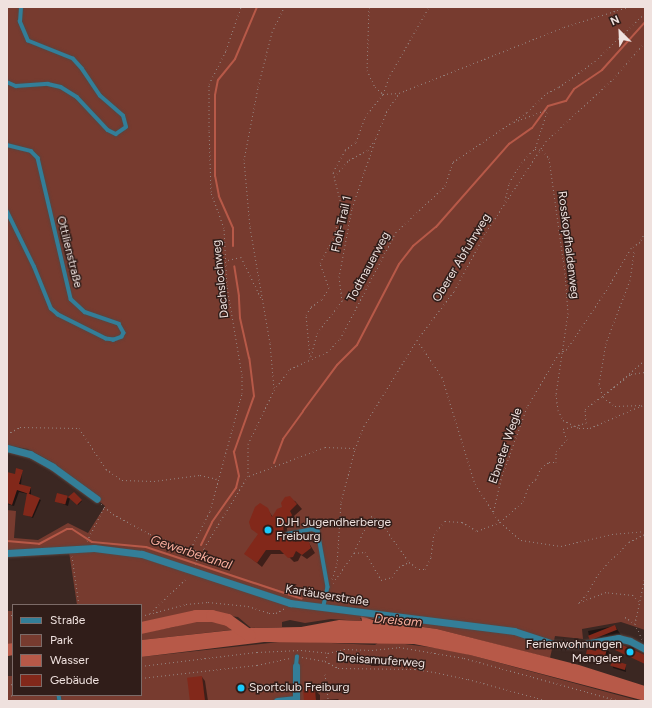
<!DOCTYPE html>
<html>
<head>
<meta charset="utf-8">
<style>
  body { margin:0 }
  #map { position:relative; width:652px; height:708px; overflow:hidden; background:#3b2722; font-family:Figtree,sans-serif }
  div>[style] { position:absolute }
  .green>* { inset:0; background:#773b2f; transform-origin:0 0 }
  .water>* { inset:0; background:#b75948 }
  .shadow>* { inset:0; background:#0007 }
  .stream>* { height:2px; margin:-1px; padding:0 1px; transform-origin:1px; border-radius:1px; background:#b75948 }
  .river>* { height:12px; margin:-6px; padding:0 6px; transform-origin:6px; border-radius:6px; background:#b75948 }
  .building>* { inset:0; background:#82281a; transform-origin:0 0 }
  .path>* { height:1px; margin-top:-0.5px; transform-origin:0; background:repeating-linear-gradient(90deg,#958480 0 1px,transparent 0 4px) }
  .roads { filter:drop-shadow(0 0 1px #584540) drop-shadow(0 0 1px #584540) }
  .lane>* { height:3.5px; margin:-1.75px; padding:0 1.75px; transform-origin:1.75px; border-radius:1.75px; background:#337e98 }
  .street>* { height:7px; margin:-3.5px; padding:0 3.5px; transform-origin:3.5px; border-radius:3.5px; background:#337e98 }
  .dots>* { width:11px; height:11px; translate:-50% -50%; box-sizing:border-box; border:2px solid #301d19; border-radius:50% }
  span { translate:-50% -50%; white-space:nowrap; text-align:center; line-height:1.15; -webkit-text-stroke:3px #301d19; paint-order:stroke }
  .street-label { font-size:12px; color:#efe1de }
  .poi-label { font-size:12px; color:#efe1de }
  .left { translate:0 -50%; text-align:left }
  .right { translate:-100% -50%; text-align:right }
  .water-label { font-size:13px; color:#faae9e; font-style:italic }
  .frame { position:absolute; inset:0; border:8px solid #efe1de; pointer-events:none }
  .legend { position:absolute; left:12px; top:604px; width:130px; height:92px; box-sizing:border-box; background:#301d19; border:1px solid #7c6b68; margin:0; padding:5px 7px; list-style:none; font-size:12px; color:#efe1de }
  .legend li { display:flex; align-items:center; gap:8px; height:20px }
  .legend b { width:20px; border:1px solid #7c6b68 }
  .north { position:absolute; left:600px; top:12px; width:40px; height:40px; -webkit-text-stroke:3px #301d19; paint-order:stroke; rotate:336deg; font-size:11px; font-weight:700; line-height:16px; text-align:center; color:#efe1de }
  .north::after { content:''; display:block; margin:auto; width:14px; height:18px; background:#efe1de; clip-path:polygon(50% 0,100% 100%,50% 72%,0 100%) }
</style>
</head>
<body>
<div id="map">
  <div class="green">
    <div style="clip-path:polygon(7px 7px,645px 7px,645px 630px,621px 622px,582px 629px,583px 639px,555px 636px,550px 658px,437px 629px,366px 618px,360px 618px,362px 621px,331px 619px,305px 623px,290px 620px,282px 622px,282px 627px,251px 628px,238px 617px,202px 613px,141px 624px,141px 605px,77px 605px,69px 552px,7px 557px,7px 510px,16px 511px,14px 538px,38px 540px,68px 523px,88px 533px,105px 506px,52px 462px,28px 449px,7px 445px)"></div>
    <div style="left:7px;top:611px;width:6px;height:34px"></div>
    <div style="clip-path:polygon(195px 620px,228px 624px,231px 630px,141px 640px,141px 633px,174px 627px)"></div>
    <div style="clip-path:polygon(288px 641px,375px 645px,379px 642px,397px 643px,452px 650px,640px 701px,7px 701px,7px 676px,13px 676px,13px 695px,141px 695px,141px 657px)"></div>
  </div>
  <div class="water">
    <div style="clip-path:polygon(361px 616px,373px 620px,437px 629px,579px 665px,645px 686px,645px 701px,470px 655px,414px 644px,264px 642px,141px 657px,141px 640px,251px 628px,301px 627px,339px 620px,362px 621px)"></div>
  </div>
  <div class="shadow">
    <div style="clip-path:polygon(22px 471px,21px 485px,31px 488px,31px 495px,41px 500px,33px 518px,24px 514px,28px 494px,19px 492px,14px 506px,7px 504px,7px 473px,15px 475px)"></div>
    <div style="clip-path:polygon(74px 493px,82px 501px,78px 505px,70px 498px,68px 506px,55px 501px,69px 498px)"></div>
    <div style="clip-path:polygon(285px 498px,295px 501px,302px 509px,294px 516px,296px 520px,292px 527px,287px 528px,288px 540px,309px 543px,315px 553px,307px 559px,301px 555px,298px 561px,294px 562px,286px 554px,271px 554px,262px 567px,246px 554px,259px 534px,252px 528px,267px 509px,273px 517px,283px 508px)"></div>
    <div style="clip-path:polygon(615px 626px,621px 635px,594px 641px,589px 636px,588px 631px)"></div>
    <div style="clip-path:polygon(598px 648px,607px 649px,612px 655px,610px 661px,625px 665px,626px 672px,613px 668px,612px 662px,592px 659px,587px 654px,597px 652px)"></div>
    <div style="clip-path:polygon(370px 661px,378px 661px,379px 666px,371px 666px)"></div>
    <div style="clip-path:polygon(202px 677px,205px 681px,208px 701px,191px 701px)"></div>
    <div style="clip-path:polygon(315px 690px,320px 695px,320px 700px,338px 699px,340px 701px,305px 701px)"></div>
  </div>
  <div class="stream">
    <div style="left:233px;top:246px;width:18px;rotate:-90deg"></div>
    <div style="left:233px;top:228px;width:35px;rotate:-114deg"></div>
    <div style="left:219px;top:196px;width:20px;rotate:-101deg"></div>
    <div style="left:215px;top:176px;width:81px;rotate:-90deg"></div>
    <div style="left:215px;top:95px;width:15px;rotate:-79deg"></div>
    <div style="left:218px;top:80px;width:27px;rotate:-51deg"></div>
    <div style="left:235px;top:59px;width:56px;rotate:-67.1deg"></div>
    <div style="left:274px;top:463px;width:26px;rotate:-69deg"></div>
    <div style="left:283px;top:439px;width:34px;rotate:-54deg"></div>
    <div style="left:303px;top:411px;width:57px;rotate:-53.5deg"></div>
    <div style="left:337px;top:365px;width:28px;rotate:-45deg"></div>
    <div style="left:357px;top:345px;width:91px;rotate:-62.6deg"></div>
    <div style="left:399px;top:264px;width:23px;rotate:-52deg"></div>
    <div style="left:413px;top:246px;width:30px;rotate:-40deg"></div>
    <div style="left:436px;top:227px;width:111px;rotate:-48.7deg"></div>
    <div style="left:509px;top:144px;width:28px;rotate:-35deg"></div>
    <div style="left:532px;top:128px;width:27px;rotate:-54deg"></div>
    <div style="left:548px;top:106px;width:19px;rotate:-16deg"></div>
    <div style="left:566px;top:101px;width:14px;rotate:-56deg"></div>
    <div style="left:574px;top:89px;width:34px;rotate:-34deg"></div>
    <div style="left:602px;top:70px;width:64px;rotate:-48.1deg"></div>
    <div style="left:7px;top:541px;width:32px;rotate:5deg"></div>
    <div style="left:39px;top:544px;width:32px;rotate:-28deg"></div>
    <div style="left:67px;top:529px;width:5px"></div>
    <div style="left:72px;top:529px;width:24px;rotate:33deg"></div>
    <div style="left:92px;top:542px;width:54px;rotate:5.3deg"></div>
    <div style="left:146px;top:547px;width:164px;rotate:18.4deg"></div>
    <div style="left:201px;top:545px;width:25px;rotate:-64deg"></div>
    <div style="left:212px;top:522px;width:42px;rotate:-54.8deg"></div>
    <div style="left:236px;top:488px;width:12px;rotate:-76deg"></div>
    <div style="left:239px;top:476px;width:25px;rotate:-102deg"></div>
    <div style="left:234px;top:452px;width:59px;rotate:-70.3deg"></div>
    <div style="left:254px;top:396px;width:38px;rotate:-97deg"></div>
    <div style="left:249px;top:358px;width:41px;rotate:-102.7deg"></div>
    <div style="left:240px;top:318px;width:22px;rotate:-93deg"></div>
    <div style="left:239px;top:296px;width:30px;rotate:-99deg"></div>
  </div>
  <div class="river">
    <div style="left:141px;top:628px;width:56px;rotate:-12.3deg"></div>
    <div style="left:196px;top:616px;width:16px"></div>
    <div style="left:212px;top:616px;width:16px;rotate:14deg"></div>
    <div style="left:228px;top:620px;width:27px;rotate:36deg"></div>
    <div style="left:7px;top:650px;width:6px;rotate:-9deg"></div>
  </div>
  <div class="building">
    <div style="clip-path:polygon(16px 468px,23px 470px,19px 484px,31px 487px,29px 494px,17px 490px,12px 505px,7px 503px,7px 472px,15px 474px)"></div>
    <div style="clip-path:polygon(74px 492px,82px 500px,77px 505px,68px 497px)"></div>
    <div style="clip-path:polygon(27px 493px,40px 498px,32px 517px,23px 515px)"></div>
    <div style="left:57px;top:493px;width:11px;height:9px;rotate:15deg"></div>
    <div style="clip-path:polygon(290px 496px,297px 504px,290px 511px,292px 515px,288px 522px,283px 524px,284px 535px,287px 539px,296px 541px,304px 538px,309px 542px,311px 548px,302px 555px,296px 551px,293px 557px,288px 558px,280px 550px,266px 550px,257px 563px,244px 554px,258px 534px,251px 529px,249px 522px,255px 507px,260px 503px,268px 508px,272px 517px,277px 509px,282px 507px,281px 503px,285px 497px)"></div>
    <div style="left:615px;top:625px;width:5px;height:29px;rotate:68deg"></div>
    <div style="clip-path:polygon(618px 643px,645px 655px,645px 664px,615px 650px)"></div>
    <div style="clip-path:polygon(597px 647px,607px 648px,605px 657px,586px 654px,587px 649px,596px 651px)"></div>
    <div style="left:612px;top:660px;width:15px;height:6px;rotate:16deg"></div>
    <div style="left:202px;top:676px;width:25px;height:15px;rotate:83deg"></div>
    <div style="left:315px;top:689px;width:12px;height:12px;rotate:85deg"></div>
  </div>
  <div class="path">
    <div style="left:369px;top:7px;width:63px;rotate:91.8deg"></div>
    <div style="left:367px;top:70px;width:19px;rotate:65deg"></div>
    <div style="left:375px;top:87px;width:11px;rotate:41deg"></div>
    <div style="left:383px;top:94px;width:16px;rotate:-4deg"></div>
    <div style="left:399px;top:93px;width:178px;rotate:-21.8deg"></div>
    <div style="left:564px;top:27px;width:67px;rotate:-17.4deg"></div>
    <div style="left:514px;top:122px;width:33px;rotate:-21deg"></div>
    <div style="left:545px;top:110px;width:3px;rotate:45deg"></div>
    <div style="left:547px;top:112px;width:38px;rotate:108deg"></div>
    <div style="left:334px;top:177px;width:23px;rotate:-49deg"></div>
    <div style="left:349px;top:160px;width:21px;rotate:-28deg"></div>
    <div style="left:368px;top:150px;width:12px;rotate:-59deg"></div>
    <div style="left:505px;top:201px;width:18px;rotate:-77deg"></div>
    <div style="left:509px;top:183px;width:20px;rotate:-60deg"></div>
    <div style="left:519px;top:166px;width:17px;rotate:-50deg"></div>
    <div style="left:530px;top:153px;width:6px;rotate:-39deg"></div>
    <div style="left:535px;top:149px;width:7px;rotate:8deg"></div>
    <div style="left:542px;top:150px;width:11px;rotate:49deg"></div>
    <div style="left:549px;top:158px;width:116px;rotate:82.1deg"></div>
    <div style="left:565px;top:273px;width:40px;rotate:85.7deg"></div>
    <div style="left:568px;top:313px;width:82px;rotate:98.4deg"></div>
    <div style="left:556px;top:394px;width:16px;rotate:83deg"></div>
    <div style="left:558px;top:410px;width:11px;rotate:63deg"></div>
    <div style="left:563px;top:420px;width:18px;rotate:27deg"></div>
    <div style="left:579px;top:428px;width:11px"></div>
    <div style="left:590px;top:428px;width:60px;rotate:-23.6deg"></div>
    <div style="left:645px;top:232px;width:11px;rotate:117deg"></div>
    <div style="left:640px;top:242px;width:11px;rotate:146deg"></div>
    <div style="left:631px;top:248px;width:44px;rotate:120.1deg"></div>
    <div style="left:609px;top:286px;width:76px;rotate:123.7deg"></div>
    <div style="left:567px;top:349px;width:9px;rotate:153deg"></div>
    <div style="left:559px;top:353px;width:63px;rotate:120.7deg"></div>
    <div style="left:527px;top:407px;width:77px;rotate:109.9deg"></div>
    <div style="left:501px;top:479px;width:35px;rotate:103deg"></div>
    <div style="left:493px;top:513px;width:11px;rotate:52deg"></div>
    <div style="left:500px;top:522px;width:28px;rotate:41deg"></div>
    <div style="left:521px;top:540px;width:40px;rotate:8.5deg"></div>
    <div style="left:561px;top:546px;width:52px;rotate:-13.2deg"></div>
    <div style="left:612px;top:534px;width:33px;rotate:-5deg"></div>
    <div style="left:631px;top:248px;width:5px;rotate:53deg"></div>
    <div style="left:634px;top:252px;width:28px;rotate:98deg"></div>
    <div style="left:630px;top:280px;width:67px;rotate:110.9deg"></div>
    <div style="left:606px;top:343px;width:42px;rotate:99.7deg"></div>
    <div style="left:599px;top:384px;width:14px;rotate:73deg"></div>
    <div style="left:603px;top:397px;width:15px;rotate:37deg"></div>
    <div style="left:615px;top:406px;width:27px;rotate:-2deg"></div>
    <div style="left:228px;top:260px;width:13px;rotate:-13deg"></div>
    <div style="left:241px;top:257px;width:46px;rotate:64deg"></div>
    <div style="left:417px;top:340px;width:45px;rotate:56deg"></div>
    <div style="left:442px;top:377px;width:112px;rotate:72.9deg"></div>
    <div style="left:475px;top:484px;width:33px;rotate:57deg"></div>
    <div style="left:311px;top:356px;width:24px;rotate:-75deg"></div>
    <div style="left:317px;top:333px;width:41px;rotate:-52deg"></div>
    <div style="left:342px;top:301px;width:24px;rotate:-97deg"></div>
    <div style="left:339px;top:277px;width:70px;rotate:-79.3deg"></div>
    <div style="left:352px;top:208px;width:74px;rotate:-71.1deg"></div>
    <div style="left:376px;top:138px;width:31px;rotate:-68deg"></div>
    <div style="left:388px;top:109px;width:19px;rotate:-55deg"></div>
    <div style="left:310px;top:357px;width:42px;rotate:-95.4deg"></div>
    <div style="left:306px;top:315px;width:9px;rotate:-58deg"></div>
    <div style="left:311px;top:307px;width:14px;rotate:-36deg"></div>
    <div style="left:322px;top:299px;width:13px;rotate:-58deg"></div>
    <div style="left:329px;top:288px;width:27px;rotate:-110deg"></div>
    <div style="left:320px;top:263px;width:27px;rotate:-62deg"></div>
    <div style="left:333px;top:239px;width:32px;rotate:-74deg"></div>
    <div style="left:342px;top:208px;width:37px;rotate:-104deg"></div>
    <div style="left:333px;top:172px;width:25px;rotate:-61deg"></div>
    <div style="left:345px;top:150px;width:14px;rotate:-36deg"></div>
    <div style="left:356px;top:142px;width:27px;rotate:-70deg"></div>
    <div style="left:365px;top:117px;width:29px;rotate:-52deg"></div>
    <div style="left:383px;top:94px;width:20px;rotate:-70deg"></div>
    <div style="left:390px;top:75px;width:78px;rotate:-60.2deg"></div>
    <div style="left:274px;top:388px;width:45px;rotate:-95.1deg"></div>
    <div style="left:270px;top:343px;width:118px;rotate:-99.8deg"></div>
    <div style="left:250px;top:227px;width:67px;rotate:-95.1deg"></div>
    <div style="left:244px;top:160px;width:74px;rotate:-79.1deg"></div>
    <div style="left:258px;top:87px;width:57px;rotate:-75.7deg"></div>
    <div style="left:272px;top:32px;width:28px;rotate:-64deg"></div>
    <div style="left:608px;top:392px;width:49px;rotate:-40.9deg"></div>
    <div style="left:7px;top:434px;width:15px;rotate:-28deg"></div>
    <div style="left:20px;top:427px;width:59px;rotate:1deg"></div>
    <div style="left:79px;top:428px;width:49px;rotate:56.6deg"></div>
    <div style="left:106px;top:469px;width:19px;rotate:35deg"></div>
    <div style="left:122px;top:480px;width:32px;rotate:2deg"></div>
    <div style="left:154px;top:481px;width:46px;rotate:-7.4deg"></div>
    <div style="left:200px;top:475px;width:17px;rotate:13deg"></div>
    <div style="left:249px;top:476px;width:81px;rotate:-20.9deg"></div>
    <div style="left:325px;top:447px;width:29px;rotate:2deg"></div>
    <div style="left:101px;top:504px;width:16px;rotate:40deg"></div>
    <div style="left:113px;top:514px;width:42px;rotate:28.4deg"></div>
    <div style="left:150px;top:534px;width:53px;rotate:19.8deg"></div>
    <div style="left:200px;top:552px;width:6px;rotate:-45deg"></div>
    <div style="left:204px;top:548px;width:84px;rotate:-58.6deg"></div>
    <div style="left:248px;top:476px;width:32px;rotate:-90deg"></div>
    <div style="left:248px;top:444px;width:60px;rotate:-64.3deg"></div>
    <div style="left:274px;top:390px;width:26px;rotate:-53deg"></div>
    <div style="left:290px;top:369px;width:41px;rotate:-24.7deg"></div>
    <div style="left:327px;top:352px;width:18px;rotate:-45deg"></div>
    <div style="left:340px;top:339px;width:121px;rotate:-62.4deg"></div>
    <div style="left:396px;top:232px;width:67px;rotate:-43.2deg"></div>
    <div style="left:445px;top:186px;width:25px;rotate:-72deg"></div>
    <div style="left:453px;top:162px;width:89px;rotate:-34deg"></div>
    <div style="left:527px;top:112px;width:28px;rotate:-44deg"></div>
    <div style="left:547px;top:93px;width:13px;rotate:-27deg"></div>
    <div style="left:559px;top:87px;width:44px;rotate:-35.8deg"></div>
    <div style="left:595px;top:61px;width:69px;rotate:-43.8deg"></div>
    <div style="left:87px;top:541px;width:37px;rotate:-63deg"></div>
    <div style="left:191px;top:548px;width:42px;rotate:-62.8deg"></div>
    <div style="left:210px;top:511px;width:122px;rotate:-74.8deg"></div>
    <div style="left:242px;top:393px;width:18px;rotate:-90deg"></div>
    <div style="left:242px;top:375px;width:90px;rotate:-99.6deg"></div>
    <div style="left:227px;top:286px;width:58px;rotate:-93deg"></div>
    <div style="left:224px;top:228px;width:38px;rotate:-110deg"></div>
    <div style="left:211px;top:192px;width:62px;rotate:-91.8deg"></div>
    <div style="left:209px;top:130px;width:46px;rotate:-90deg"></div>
    <div style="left:209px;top:84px;width:38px;rotate:-63deg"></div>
    <div style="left:226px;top:50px;width:46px;rotate:-70.8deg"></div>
    <div style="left:354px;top:552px;width:40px;rotate:-65deg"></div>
    <div style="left:371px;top:516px;width:10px;rotate:29deg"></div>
    <div style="left:380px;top:521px;width:50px;rotate:54.7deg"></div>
    <div style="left:72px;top:556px;width:49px;rotate:81.9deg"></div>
    <div style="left:195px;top:564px;width:13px;rotate:-67deg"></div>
    <div style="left:332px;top:579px;width:16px;rotate:-72deg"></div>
    <div style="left:337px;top:564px;width:62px;rotate:-86.3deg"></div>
    <div style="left:341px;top:502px;width:55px;rotate:-75.2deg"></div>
    <div style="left:355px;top:449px;width:25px;rotate:-69deg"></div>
    <div style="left:364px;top:426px;width:101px;rotate:-58.4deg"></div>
    <div style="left:417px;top:340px;width:61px;rotate:-52.9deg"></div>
    <div style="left:454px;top:291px;width:67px;rotate:-61.5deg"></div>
    <div style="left:486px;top:232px;width:109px;rotate:-56.6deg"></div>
    <div style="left:546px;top:141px;width:91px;rotate:-42.8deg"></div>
    <div style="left:613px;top:79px;width:49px;rotate:-49.1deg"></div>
    <div style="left:333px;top:583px;width:37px;rotate:-55deg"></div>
    <div style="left:354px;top:553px;width:11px;rotate:-5deg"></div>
    <div style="left:365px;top:552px;width:32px;rotate:60deg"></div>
    <div style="left:381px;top:580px;width:11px;rotate:-15deg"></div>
    <div style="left:392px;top:577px;width:12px;rotate:-55deg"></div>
    <div style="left:399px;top:567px;width:11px;rotate:-27deg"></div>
    <div style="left:409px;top:562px;width:12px;rotate:35deg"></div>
    <div style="left:419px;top:569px;width:6px"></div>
    <div style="left:425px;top:569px;width:13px;rotate:-63deg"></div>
    <div style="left:431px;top:557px;width:23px;rotate:-83deg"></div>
    <div style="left:434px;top:534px;width:17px;rotate:-50deg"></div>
    <div style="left:445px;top:521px;width:17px;rotate:3deg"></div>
    <div style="left:462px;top:522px;width:17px;rotate:31deg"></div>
    <div style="left:477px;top:531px;width:25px;rotate:-21deg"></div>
    <div style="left:500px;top:522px;width:31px;rotate:-42deg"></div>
    <div style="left:523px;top:501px;width:17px;rotate:-69deg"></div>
    <div style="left:529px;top:485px;width:9px;rotate:-41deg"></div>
    <div style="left:536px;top:479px;width:12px;rotate:-66deg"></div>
    <div style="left:541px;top:468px;width:10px;rotate:-37deg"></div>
    <div style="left:549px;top:462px;width:7px"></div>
    <div style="left:556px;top:462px;width:11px;rotate:-90deg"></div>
    <div style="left:556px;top:451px;width:16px;rotate:-45deg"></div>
    <div style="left:567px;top:440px;width:12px;rotate:-110deg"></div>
    <div style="left:563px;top:429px;width:24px;rotate:-15deg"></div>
    <div style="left:586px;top:423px;width:14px;rotate:-94deg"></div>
    <div style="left:585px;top:409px;width:58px;rotate:-37.3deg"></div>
    <div style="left:631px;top:374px;width:14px;rotate:-8deg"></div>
    <div style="left:639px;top:601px;width:8px;rotate:-135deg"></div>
    <div style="left:633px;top:595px;width:27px;rotate:-174deg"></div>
    <div style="left:606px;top:592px;width:30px;rotate:159deg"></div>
    <div style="left:578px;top:603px;width:11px;rotate:-45deg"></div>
    <div style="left:586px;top:595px;width:28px;rotate:-60deg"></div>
    <div style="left:600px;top:571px;width:41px;rotate:-45deg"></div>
    <div style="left:629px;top:542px;width:18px;rotate:-27deg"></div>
    <div style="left:150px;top:613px;width:52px;rotate:-43.5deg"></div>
    <div style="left:7px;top:615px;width:6px"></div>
    <div style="left:141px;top:616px;width:47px;rotate:-14.9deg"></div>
    <div style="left:186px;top:604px;width:22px;rotate:-5deg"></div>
    <div style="left:208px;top:602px;width:40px;rotate:5.7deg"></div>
    <div style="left:248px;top:606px;width:22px;rotate:18deg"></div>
    <div style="left:269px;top:613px;width:7px"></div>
    <div style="left:276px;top:613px;width:10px;rotate:-29deg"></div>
    <div style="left:625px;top:617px;width:11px;rotate:34deg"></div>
    <div style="left:642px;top:639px;width:17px;rotate:-115deg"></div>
    <div style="left:635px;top:624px;width:49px;rotate:-78.2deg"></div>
    <div style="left:302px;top:657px;width:23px;rotate:10deg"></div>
    <div style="left:325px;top:661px;width:15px;rotate:28deg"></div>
    <div style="left:338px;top:668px;width:77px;rotate:0.7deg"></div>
    <div style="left:415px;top:669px;width:24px;rotate:9deg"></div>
    <div style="left:439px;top:673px;width:30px;rotate:12deg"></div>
    <div style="left:468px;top:679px;width:83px;rotate:15.4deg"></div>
    <div style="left:325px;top:661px;width:9px;rotate:-69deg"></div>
    <div style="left:141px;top:666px;width:117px;rotate:-6.9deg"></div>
    <div style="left:257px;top:652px;width:44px;rotate:-2.6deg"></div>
    <div style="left:301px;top:650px;width:27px;rotate:6deg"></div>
    <div style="left:328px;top:653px;width:16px;rotate:-14deg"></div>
    <div style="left:344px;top:649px;width:28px;rotate:2deg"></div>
    <div style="left:372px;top:650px;width:27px;rotate:-6deg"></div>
    <div style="left:399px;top:647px;width:66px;rotate:9.6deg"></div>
    <div style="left:464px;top:658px;width:162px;rotate:15.4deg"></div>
    <div style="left:325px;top:674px;width:25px;rotate:83deg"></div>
    <div style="left:141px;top:678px;width:117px;rotate:-6.4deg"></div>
    <div style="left:257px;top:665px;width:35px;rotate:-12deg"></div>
    <div style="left:7px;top:685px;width:6px;rotate:-9deg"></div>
    <div style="left:7px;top:696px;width:8px;rotate:-7deg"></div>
  </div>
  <div class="roads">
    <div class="lane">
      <div style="left:7px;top:82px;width:10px;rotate:24deg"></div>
      <div style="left:16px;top:86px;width:32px;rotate:-4deg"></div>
      <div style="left:48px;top:84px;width:13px;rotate:13deg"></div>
      <div style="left:61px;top:87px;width:19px;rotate:32deg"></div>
      <div style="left:77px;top:97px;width:45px;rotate:46.8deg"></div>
      <div style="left:108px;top:130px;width:9px;rotate:27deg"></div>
      <div style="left:116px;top:134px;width:12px;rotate:-35deg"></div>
      <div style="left:126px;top:127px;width:11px;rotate:-105deg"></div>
      <div style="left:123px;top:116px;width:30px;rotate:-139deg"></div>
      <div style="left:100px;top:96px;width:32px;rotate:-124deg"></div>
      <div style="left:82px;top:69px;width:13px;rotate:-132deg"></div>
      <div style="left:73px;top:59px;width:48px;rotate:-158.2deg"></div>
      <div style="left:28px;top:41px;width:21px;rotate:-113deg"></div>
      <div style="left:20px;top:22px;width:15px;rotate:-86deg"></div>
      <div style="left:7px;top:145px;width:25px;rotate:14deg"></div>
      <div style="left:31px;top:151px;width:10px;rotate:45deg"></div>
      <div style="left:38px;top:158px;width:145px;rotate:76.8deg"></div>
      <div style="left:71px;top:299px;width:19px;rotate:43deg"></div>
      <div style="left:85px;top:312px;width:36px;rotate:19deg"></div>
      <div style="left:119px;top:324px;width:10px;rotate:61deg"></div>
      <div style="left:124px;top:333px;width:4px;rotate:117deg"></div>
      <div style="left:122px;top:337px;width:9px;rotate:159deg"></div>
      <div style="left:114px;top:340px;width:8px;rotate:-173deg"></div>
      <div style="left:106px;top:339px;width:54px;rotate:-153.4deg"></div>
      <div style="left:58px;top:315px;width:9px;rotate:-139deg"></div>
      <div style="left:51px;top:309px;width:45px;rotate:-112deg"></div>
      <div style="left:34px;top:267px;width:61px;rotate:-116.1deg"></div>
      <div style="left:287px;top:534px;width:25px;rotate:-11deg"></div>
      <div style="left:312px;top:529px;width:6px;rotate:18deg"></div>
      <div style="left:318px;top:531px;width:57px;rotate:79.9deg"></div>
      <div style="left:328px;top:587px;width:19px;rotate:102deg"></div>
      <div style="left:296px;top:666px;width:9px;rotate:-84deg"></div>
      <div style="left:59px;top:695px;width:6px;rotate:81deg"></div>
    </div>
    <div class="street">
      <div style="left:7px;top:448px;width:24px;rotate:15deg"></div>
      <div style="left:30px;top:454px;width:26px;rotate:29deg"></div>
      <div style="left:53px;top:467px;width:54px;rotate:36deg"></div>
      <div style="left:7px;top:553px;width:87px;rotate:-3.3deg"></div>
      <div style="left:94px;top:548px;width:48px;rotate:7.1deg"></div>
      <div style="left:142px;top:554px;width:156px;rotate:18.3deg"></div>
      <div style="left:290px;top:603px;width:226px;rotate:7.1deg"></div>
      <div style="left:514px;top:631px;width:41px;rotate:18.4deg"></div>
      <div style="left:553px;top:644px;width:26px;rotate:2deg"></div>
      <div style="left:579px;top:645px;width:40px;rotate:-10deg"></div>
      <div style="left:618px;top:638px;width:12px;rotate:14deg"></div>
      <div style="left:630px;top:641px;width:17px;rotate:28deg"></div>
      <div style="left:277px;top:701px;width:19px;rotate:-6deg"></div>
      <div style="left:296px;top:699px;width:33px;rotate:-90deg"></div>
    </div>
  </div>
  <div class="dots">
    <div style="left:268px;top:530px;background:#19cafc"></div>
    <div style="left:630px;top:652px;background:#19cafc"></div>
    <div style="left:241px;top:688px;background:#19cafc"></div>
  </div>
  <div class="street-label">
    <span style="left:342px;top:224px;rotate:-78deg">Floh-Trail 1</span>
    <span style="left:568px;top:245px;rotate:83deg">Rosskopfhaldenweg</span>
    <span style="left:69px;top:252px;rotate:76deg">Ottilienstraße</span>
    <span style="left:462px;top:258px;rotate:-59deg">Oberer Abfuhrweg</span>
    <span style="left:369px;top:267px;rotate:-62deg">Todtnauerweg</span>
    <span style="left:221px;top:279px;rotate:-96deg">Dachslochweg</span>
    <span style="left:506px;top:446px;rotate:-71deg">Ebneter Wegle</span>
    <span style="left:327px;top:596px;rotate:9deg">Kartäuserstraße</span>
    <span style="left:381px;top:661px;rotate:4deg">Dreisamuferweg</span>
  </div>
  <div class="poi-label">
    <span class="left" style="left:276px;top:530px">DJH Jugendherberge<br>Freiburg</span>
    <span class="right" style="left:622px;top:652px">Ferienwohnungen<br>Mengeler</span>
    <span class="left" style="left:249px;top:688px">Sportclub Freiburg</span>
  </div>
  <div class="water-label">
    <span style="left:191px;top:553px;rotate:18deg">Gewerbekanal</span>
    <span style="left:398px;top:621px;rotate:5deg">Dreisam</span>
  </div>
  <div class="frame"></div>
  <ul class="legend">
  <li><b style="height:5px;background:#337e98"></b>Straße</li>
  <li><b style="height:11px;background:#773b2f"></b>Park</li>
  <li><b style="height:11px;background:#b75948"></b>Wasser</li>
  <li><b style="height:11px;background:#82281a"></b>Gebäude</li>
  </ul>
  <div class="north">N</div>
</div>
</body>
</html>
